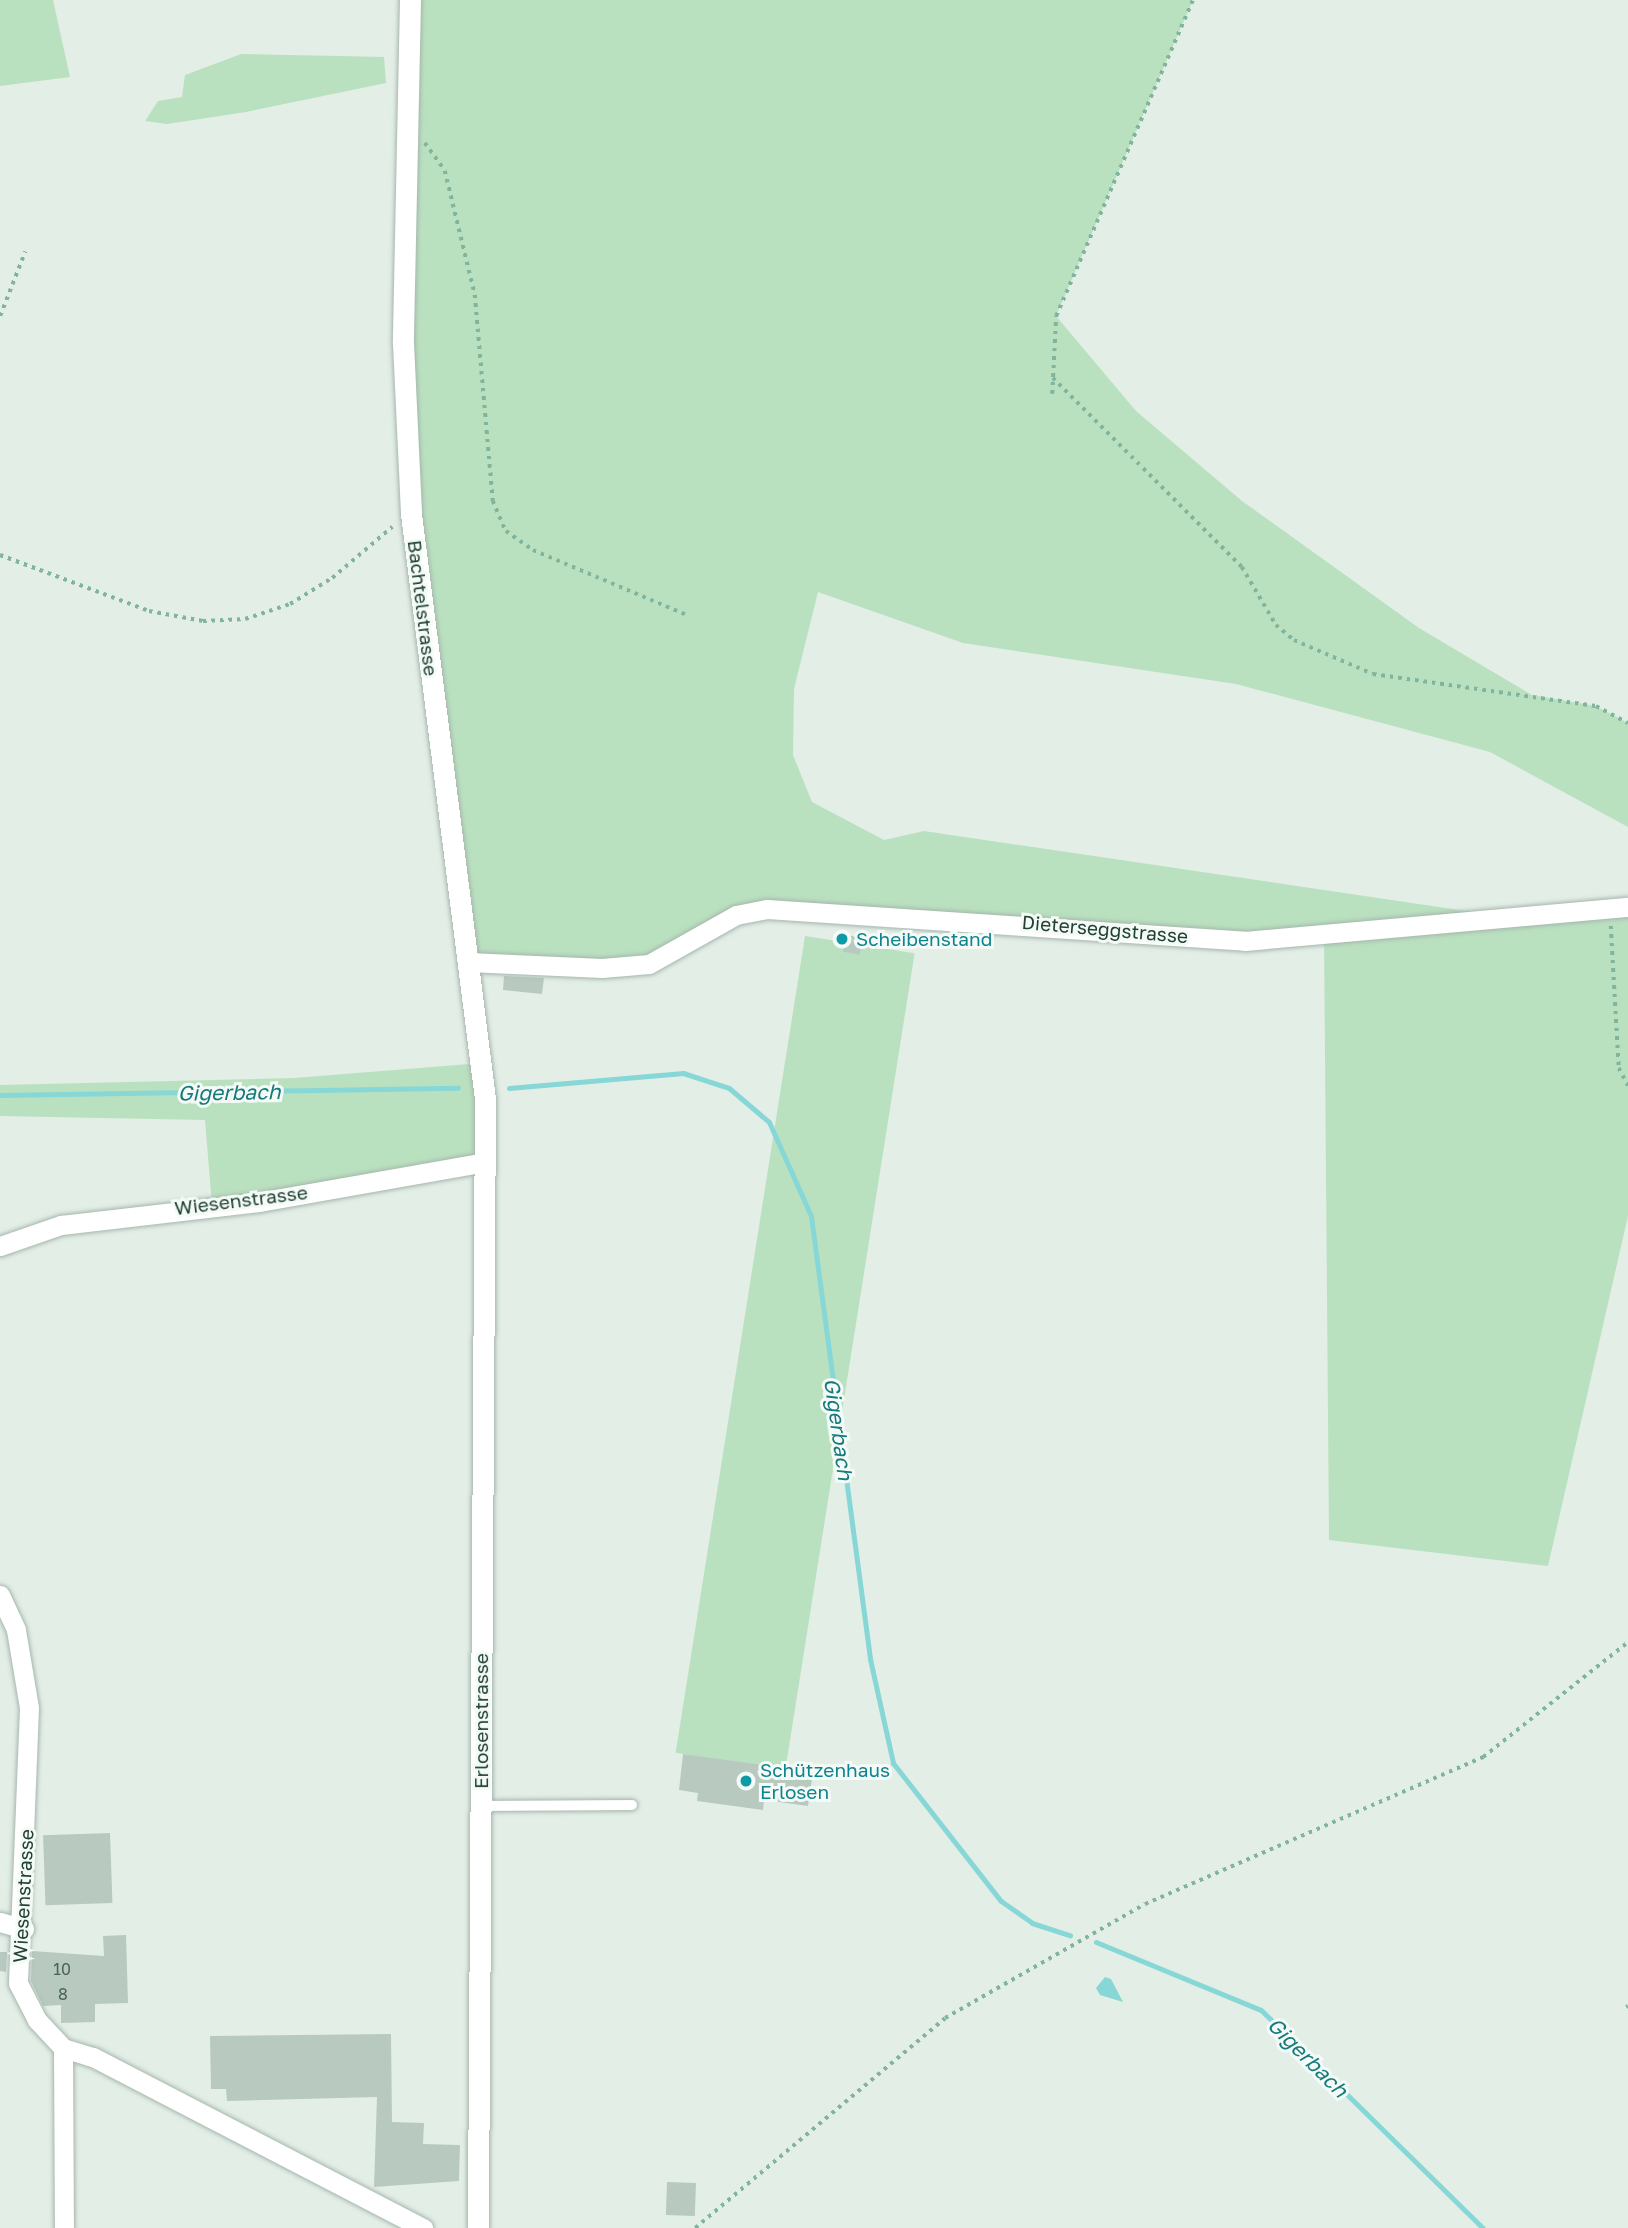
<!DOCTYPE html>
<html>
<head>
<meta charset="utf-8">
<style>
  body { margin:0 }
  #map { position:relative; width:1628px; height:2228px; overflow:hidden; background:#e3eee7; font-family:"Golos Text",sans-serif }
  div>[style] { position:absolute }
  .green>* { inset:0; background:#bae1bf; transform-origin:0 0 }
  .water>* { inset:0; background:#87d7d7 }
  .stream>* { height:5px; margin:-2.5px; padding:0 2.5px; transform-origin:2.5px; border-radius:2.5px; background:#87d7d7 }
  .building>* { inset:0; background:#b8c9c0; transform-origin:0 0 }
  .path>* { height:3.5px; margin-top:-1.75px; transform-origin:0; background:repeating-linear-gradient(90deg,#81b49c 0 3.5px,transparent 0 8.5px) }
  .roads { filter:drop-shadow(0 0 2px #a5b7ad) drop-shadow(0 0 2px #a5b7ad) }
  .lane>* { height:10px; margin:-5px; padding:0 5px; transform-origin:5px; border-radius:5px; background:#fff }
  .street>* { height:19px; margin:-9.5px; padding:0 9.5px; transform-origin:9.5px; border-radius:9.5px; background:#fff }
  .secondary>* { height:21px; margin:-10.5px; padding:0 10.5px; transform-origin:10.5px; border-radius:10.5px; background:#fff }
  .dots>* { width:19px; height:19px; translate:-50% -50%; box-sizing:border-box; border:4px solid #f4faf6; border-radius:50% }
  span { translate:-50% -50%; white-space:nowrap; text-align:center; line-height:1.15; -webkit-text-stroke:6px #f4faf6; paint-order:stroke }
  .number-label { font-size:16px; color:#476356 }
  .number-label span { -webkit-text-stroke-width:0 }
  .street-label { font-size:19px; color:#214133 }
  .culture-label { font-size:19px; color:#0d838f }
  .left { translate:0 -50%; text-align:left }
  .water-label { font-size:21px; color:#167a7c; font-style:italic }
</style>
</head>
<body>
<div id="map">
  <div class="green">
    <div style="clip-path:polygon(0 0,53px 0,70px 77px,0 86px)"></div>
    <div style="clip-path:polygon(410px 0,1193px 0,1056px 316px,1136px 411px,1242px 501px,1419px 628px,1532px 695px,1596px 706px,1628px 723px,1628px 827px,1490px 752px,1236px 684px,963px 643px,818px 592px,794px 689px,793px 755px,812px 802px,884px 840px,924px 831px,1493px 915px,1628px 907px,1628px 1216px,1548px 1566px,1329px 1540px,1324px 933px,1245px 941px,767px 909px,649px 964px,468px 962px,411px 514px)"></div>
    <div style="clip-path:polygon(241px 54px,384px 57px,386px 83px,246px 112px,167px 124px,145px 121px,158px 101px,182px 97px,185px 75px)"></div>
    <div style="left:805px;top:936px;width:111px;height:827px;rotate:9deg"></div>
    <div style="clip-path:polygon(482px 1063px,485px 1162px,212px 1205px,205px 1120px,0 1116px,0 1085px,294px 1078px)"></div>
  </div>
  <div class="water">
    <div style="clip-path:polygon(1105px 1977px,1111px 1979px,1123px 2002px,1100px 1995px,1096px 1988px)"></div>
  </div>
  <div class="stream">
    <div style="left:509px;top:1088px;width:175px;rotate:-4.9deg"></div>
    <div style="left:683px;top:1073px;width:48px;rotate:18.1deg"></div>
    <div style="left:729px;top:1088px;width:52px;rotate:40.4deg"></div>
    <div style="left:769px;top:1122px;width:103px;rotate:65.9deg"></div>
    <div style="left:811px;top:1216px;width:447px;rotate:82.4deg"></div>
    <div style="left:870px;top:1659px;width:107px;rotate:77.5deg"></div>
    <div style="left:893px;top:1763px;width:175px;rotate:52deg"></div>
    <div style="left:1001px;top:1901px;width:38px;rotate:35deg"></div>
    <div style="left:1032px;top:1923px;width:40px;rotate:18deg"></div>
    <div style="left:0;top:1095px;width:458px;rotate:-0.9deg"></div>
    <div style="left:1096px;top:1942px;width:178px;rotate:22.4deg"></div>
    <div style="left:1261px;top:2010px;width:311px;rotate:44.5deg"></div>
  </div>
  <div class="building">
    <div style="left:846px;top:935px;width:17px;height:17px;rotate:10deg"></div>
    <div style="clip-path:polygon(504px 976px,544px 978px,542px 994px,503px 990px)"></div>
    <div style="clip-path:polygon(683px 1754px,813px 1772px,808px 1806px,764px 1800px,763px 1810px,697px 1801px,698px 1793px,679px 1790px)"></div>
    <div style="left:110px;top:1833px;width:70px;height:67px;rotate:88deg"></div>
    <div style="clip-path:polygon(126px 1935px,128px 2003px,95px 2004px,95px 2022px,61px 2023px,61px 2005px,43px 2006px,31px 1981px,32px 1951px,104px 1956px,103px 1936px)"></div>
    <div style="clip-path:polygon(0 1952px,7px 1952px,6px 1972px,0 1971px)"></div>
    <div style="clip-path:polygon(391px 2034px,392px 2122px,424px 2123px,423px 2144px,460px 2145px,459px 2181px,374px 2187px,377px 2097px,227px 2101px,226px 2089px,211px 2089px,210px 2036px)"></div>
    <div style="left:667px;top:2182px;width:29px;height:33px;rotate:2deg"></div>
  </div>
  <div class="path">
    <div style="left:425px;top:143px;width:34px;rotate:54deg"></div>
    <div style="left:445px;top:171px;width:128px;rotate:76.4deg"></div>
    <div style="left:475px;top:295px;width:207px;rotate:85deg"></div>
    <div style="left:493px;top:501px;width:33px;rotate:67deg"></div>
    <div style="left:506px;top:531px;width:33px;rotate:35deg"></div>
    <div style="left:533px;top:550px;width:169px;rotate:22.9deg"></div>
    <div style="left:0;top:316px;width:69px;rotate:-68.7deg"></div>
    <div style="left:1053px;top:378px;width:267px;rotate:45deg"></div>
    <div style="left:1242px;top:567px;width:67px;rotate:59.6deg"></div>
    <div style="left:1276px;top:625px;width:23px;rotate:40deg"></div>
    <div style="left:1294px;top:640px;width:86px;rotate:23.3deg"></div>
    <div style="left:1373px;top:674px;width:225px;rotate:8.2deg"></div>
    <div style="left:1596px;top:706px;width:36px;rotate:28deg"></div>
    <div style="left:1052px;top:394px;width:78px;rotate:-87.1deg"></div>
    <div style="left:1056px;top:316px;width:344px;rotate:-66.6deg"></div>
    <div style="left:0;top:555px;width:159px;rotate:20.6deg"></div>
    <div style="left:149px;top:611px;width:55px;rotate:10.5deg"></div>
    <div style="left:203px;top:621px;width:42px;rotate:-2.7deg"></div>
    <div style="left:245px;top:619px;width:47px;rotate:-18.4deg"></div>
    <div style="left:290px;top:604px;width:49px;rotate:-31.8deg"></div>
    <div style="left:332px;top:578px;width:79px;rotate:-40.4deg"></div>
    <div style="left:1611px;top:926px;width:142px;rotate:86.8deg"></div>
    <div style="left:1619px;top:1068px;width:20px;rotate:63deg"></div>
    <div style="left:1626px;top:2007px;width:2px;rotate:-27deg"></div>
    <div style="left:695px;top:2228px;width:326px;rotate:-40deg"></div>
    <div style="left:945px;top:2018px;width:230px;rotate:-29.7deg"></div>
    <div style="left:1145px;top:1904px;width:369px;rotate:-23.5deg"></div>
    <div style="left:1483px;top:1757px;width:185px;rotate:-38.4deg"></div>
  </div>
  <div class="roads">
    <div class="lane">
      <div style="left:481px;top:1806px;width:151px;rotate:-0.4deg"></div>
    </div>
    <div class="street">
      <div style="left:468px;top:962px;width:134px;rotate:2.6deg"></div>
      <div style="left:602px;top:968px;width:47px;rotate:-4.9deg"></div>
      <div style="left:649px;top:964px;width:100px;rotate:-29.4deg"></div>
      <div style="left:736px;top:915px;width:32px;rotate:-11deg"></div>
      <div style="left:767px;top:909px;width:479px;rotate:3.8deg"></div>
      <div style="left:1245px;top:941px;width:385px;rotate:-5.1deg"></div>
      <div style="left:0;top:1246px;width:65px;rotate:-19deg"></div>
      <div style="left:61px;top:1225px;width:199px;rotate:-6.6deg"></div>
      <div style="left:259px;top:1202px;width:230px;rotate:-10deg"></div>
      <div style="left:0;top:1595px;width:38px;rotate:65deg"></div>
      <div style="left:16px;top:1630px;width:79px;rotate:80.5deg"></div>
      <div style="left:29px;top:1708px;width:275px;rotate:92.3deg"></div>
      <div style="left:18px;top:1983px;width:42px;rotate:62.8deg"></div>
      <div style="left:37px;top:2020px;width:38px;rotate:47deg"></div>
      <div style="left:63px;top:2048px;width:180px;rotate:89.7deg"></div>
      <div style="left:0;top:1922px;width:25px;rotate:16deg"></div>
      <div style="left:63px;top:2048px;width:31px;rotate:17deg"></div>
      <div style="left:93px;top:2057px;width:372px;rotate:27.4deg"></div>
    </div>
    <div class="secondary">
      <div style="left:410px;top:0;width:343px;rotate:91.2deg"></div>
      <div style="left:403px;top:343px;width:171px;rotate:87.3deg"></div>
      <div style="left:411px;top:514px;width:590px;rotate:82.79deg"></div>
      <div style="left:485px;top:1099px;width:1129px;rotate:90.36deg"></div>
    </div>
  </div>
  <div class="dots">
    <div style="left:842px;top:939px;background:#0f9aa8"></div>
    <div style="left:746px;top:1781px;background:#0f9aa8"></div>
  </div>
  <div class="number-label">
    <span style="left:62px;top:1969px">10</span>
    <span style="left:63px;top:1994px">8</span>
  </div>
  <div class="street-label">
    <span style="left:423px;top:608px;rotate:83deg">Bachtelstrasse</span>
    <span style="left:1105px;top:929px;rotate:5deg">Dieterseggstrasse</span>
    <span style="left:241px;top:1200px;rotate:-7deg">Wiesenstrasse</span>
    <span style="left:481px;top:1721px;rotate:-90deg">Erlosenstrasse</span>
    <span style="left:23px;top:1896px;rotate:-87deg">Wiesenstrasse</span>
  </div>
  <div class="culture-label">
    <span class="left" style="left:856px;top:939px">Scheibenstand</span>
    <span class="left" style="left:760px;top:1781px">Schützenhaus<br>Erlosen</span>
  </div>
  <div class="water-label">
    <span style="left:229px;top:1092px;rotate:-1deg">Gigerbach</span>
    <span style="left:839px;top:1429px;rotate:82deg">Gigerbach</span>
    <span style="left:1308px;top:2057px;rotate:45deg">Gigerbach</span>
  </div>
</div>
</body>
</html>
